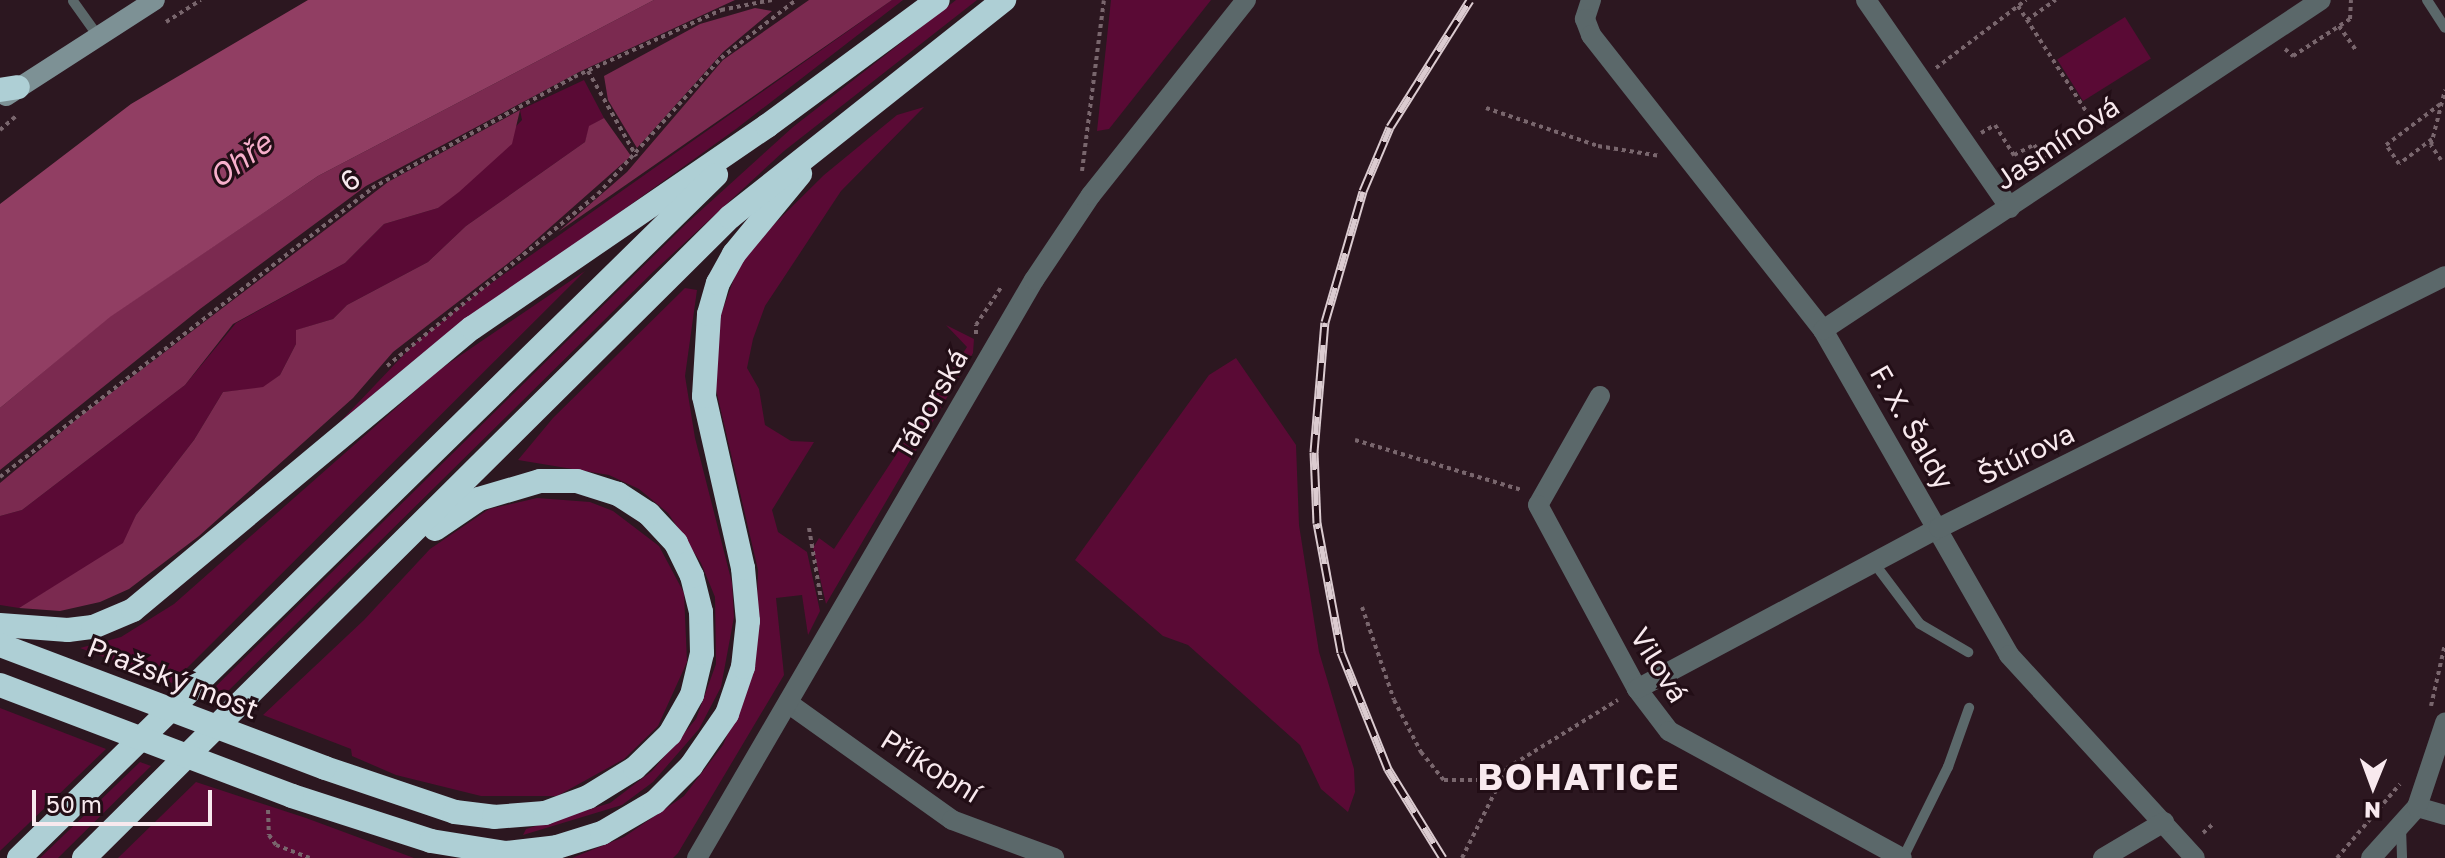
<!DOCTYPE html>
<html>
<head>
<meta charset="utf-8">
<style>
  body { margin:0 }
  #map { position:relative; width:2445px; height:858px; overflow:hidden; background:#2c1720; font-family:"Golos Text",sans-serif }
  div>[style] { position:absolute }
  .green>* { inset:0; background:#5a0a35; transform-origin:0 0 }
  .forest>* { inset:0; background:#7b2a50 }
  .water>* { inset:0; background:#913e63 }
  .path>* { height:4px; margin-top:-2px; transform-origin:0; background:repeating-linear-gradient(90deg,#79666d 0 4px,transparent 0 8px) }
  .lane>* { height:10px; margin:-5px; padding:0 5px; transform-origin:5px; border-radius:5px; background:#5b686a }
  .street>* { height:20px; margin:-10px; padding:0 10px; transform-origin:10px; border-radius:10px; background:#5b686a }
  .secondary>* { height:20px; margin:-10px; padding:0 10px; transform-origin:10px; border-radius:10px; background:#7d9195 }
  .highway>* { height:24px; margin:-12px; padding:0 12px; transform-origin:12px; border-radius:12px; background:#aecfd5 }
  .rail>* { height:9px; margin-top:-4.5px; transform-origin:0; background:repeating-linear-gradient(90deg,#220e16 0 18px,#dbcbd0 0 36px); box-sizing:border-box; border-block:2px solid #dbcbd0 }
  .highway-bridge>* { height:24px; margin:-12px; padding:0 12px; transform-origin:12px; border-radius:12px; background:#aecfd5 }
  span { translate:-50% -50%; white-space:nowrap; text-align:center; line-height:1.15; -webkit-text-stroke:6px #220e16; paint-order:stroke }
  .street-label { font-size:28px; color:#f8e9ee }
  .water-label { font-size:30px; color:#f8b0cc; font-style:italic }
  .district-label { font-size:36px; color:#f8e9ee; font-weight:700; letter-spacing:2px }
  .north { position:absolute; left:2333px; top:746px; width:80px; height:80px; -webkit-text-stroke:6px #220e16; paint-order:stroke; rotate:181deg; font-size:22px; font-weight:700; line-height:32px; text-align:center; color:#f8e9ee }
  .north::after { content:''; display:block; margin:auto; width:28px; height:36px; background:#f8e9ee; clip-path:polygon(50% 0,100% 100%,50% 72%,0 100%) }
  .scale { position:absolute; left:32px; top:790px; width:180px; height:36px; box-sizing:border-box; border:4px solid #f8e9ee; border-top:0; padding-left:10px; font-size:24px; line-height:28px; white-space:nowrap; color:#f8e9ee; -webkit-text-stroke:6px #220e16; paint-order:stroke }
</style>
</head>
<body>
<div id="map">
  <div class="green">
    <div style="clip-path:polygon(892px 0,903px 0,736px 129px,418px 357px,337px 425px,414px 344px,476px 294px)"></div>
    <div style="clip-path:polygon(956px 0,977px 0,784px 151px,654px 271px,220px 699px,208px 694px,686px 224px,793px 127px)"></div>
    <div style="clip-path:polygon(1111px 0,1211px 0,1109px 129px,1097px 131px)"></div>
    <div style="left:2125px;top:17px;width:49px;height:80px;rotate:58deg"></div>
    <div style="clip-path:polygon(584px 80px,604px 118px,590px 126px,585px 142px,466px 226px,428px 262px,347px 305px,333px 319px,297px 330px,296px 344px,280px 375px,263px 388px,223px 392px,194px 440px,136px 515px,126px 543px,19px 608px,0 605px,0 516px,22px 510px,185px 385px,236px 323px,345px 263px,384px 224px,438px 208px,522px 120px,520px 110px)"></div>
    <div style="clip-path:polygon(924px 107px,841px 191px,765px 306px,753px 339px,747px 368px,759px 389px,765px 425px,791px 441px,814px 442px,772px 510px,778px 532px,807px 552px,820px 611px,808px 635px,802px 595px,776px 598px,784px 675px,678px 853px,673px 858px,572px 858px,624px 837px,684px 796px,723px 745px,755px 669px,758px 570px,714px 381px,720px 317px,736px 273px,749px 249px,824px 175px,897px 115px)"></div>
    <div style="clip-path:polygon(585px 271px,172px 683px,80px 648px,121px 637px,174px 604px,439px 370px)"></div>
    <div style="clip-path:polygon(685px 288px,697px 290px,685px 376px,695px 438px,732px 583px,734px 617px,721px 687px,699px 729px,653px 782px,622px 805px,523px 835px,526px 829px,610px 803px,652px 771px,696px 719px,716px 664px,715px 597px,701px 563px,668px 513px,639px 489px,609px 475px,518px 460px,553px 418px)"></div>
    <div style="clip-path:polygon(946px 325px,974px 339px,973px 353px,826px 604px,813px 548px,819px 538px,834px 549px,967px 347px)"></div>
    <div style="clip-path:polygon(1236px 358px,1296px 445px,1299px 525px,1319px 652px,1354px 769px,1355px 792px,1348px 812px,1321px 789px,1300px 745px,1188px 645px,1163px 636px,1075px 560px,1209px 375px)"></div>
    <div style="clip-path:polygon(537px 498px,590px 502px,613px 511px,659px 546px,684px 593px,687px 662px,658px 726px,624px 759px,557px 796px,481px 796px,396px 775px,352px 756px,351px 749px,263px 715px,364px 620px,430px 549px,489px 509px)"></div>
    <div style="clip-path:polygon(0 708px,106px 749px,0 851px)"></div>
    <div style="clip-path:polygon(140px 762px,151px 766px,58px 858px,40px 858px)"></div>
    <div style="clip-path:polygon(196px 782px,306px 818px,414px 858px,118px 858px)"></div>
  </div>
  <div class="forest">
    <div style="clip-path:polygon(654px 0,735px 0,579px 72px,366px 186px,200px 309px,0 470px,0 408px,109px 317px,318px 176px)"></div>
    <div style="clip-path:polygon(809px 0,892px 0,558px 232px,627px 172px,723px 60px)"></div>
    <div style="clip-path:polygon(755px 8px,772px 11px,723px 52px,637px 148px,608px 100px,604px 76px,700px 24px)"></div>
    <div style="clip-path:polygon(520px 110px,512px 144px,459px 192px,438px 208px,384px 224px,345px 263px,233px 324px,185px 385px,22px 510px,0 516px,0 483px,77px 419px,388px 182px)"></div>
    <div style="clip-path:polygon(604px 118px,631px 156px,520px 254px,393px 352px,353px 398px,199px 536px,129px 589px,100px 602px,60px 611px,19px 608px,123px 543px,136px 515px,194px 440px,223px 392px,263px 387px,280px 375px,296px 344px,296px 330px,333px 319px,347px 305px,428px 262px,466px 226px,585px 142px,589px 126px)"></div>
  </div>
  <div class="water">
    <div style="clip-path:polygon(308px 0,654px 0,318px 176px,110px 317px,0 408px,0 204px,131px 104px)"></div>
  </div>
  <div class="path">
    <div style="left:2018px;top:6px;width:142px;rotate:57.1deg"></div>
    <div style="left:2027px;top:20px;width:35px;rotate:-35deg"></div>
    <div style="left:166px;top:22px;width:41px;rotate:-32.2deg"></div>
    <div style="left:2339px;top:26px;width:29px;rotate:55deg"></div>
    <div style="left:2285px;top:49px;width:11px;rotate:41deg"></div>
    <div style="left:2293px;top:56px;width:68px;rotate:-33deg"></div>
    <div style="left:2350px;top:19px;width:19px;rotate:-87deg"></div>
    <div style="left:1936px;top:68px;width:113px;rotate:-37.1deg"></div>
    <div style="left:588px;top:71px;width:98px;rotate:60.5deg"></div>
    <div style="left:1486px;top:108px;width:118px;rotate:18.7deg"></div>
    <div style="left:1598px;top:146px;width:63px;rotate:9.2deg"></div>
    <div style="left:0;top:130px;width:21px;rotate:-41deg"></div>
    <div style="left:1981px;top:133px;width:16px;rotate:-30deg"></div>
    <div style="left:1995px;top:125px;width:36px;rotate:58deg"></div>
    <div style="left:2014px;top:155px;width:22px;rotate:-27deg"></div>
    <div style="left:2034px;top:145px;width:17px;rotate:50deg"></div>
    <div style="left:2432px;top:139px;width:41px;rotate:142.9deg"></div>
    <div style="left:2399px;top:164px;width:23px;rotate:-124deg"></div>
    <div style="left:2386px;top:145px;width:70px;rotate:-36.9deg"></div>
    <div style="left:2441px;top:160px;width:18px;rotate:-124deg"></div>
    <div style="left:2431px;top:145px;width:57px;rotate:-75.7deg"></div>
    <div style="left:1082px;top:171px;width:172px;rotate:-82.7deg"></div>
    <div style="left:976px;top:334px;width:9px;rotate:-90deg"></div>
    <div style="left:976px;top:325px;width:47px;rotate:-56.3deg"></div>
    <div style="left:387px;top:366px;width:272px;rotate:-39.2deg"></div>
    <div style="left:598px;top:194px;width:183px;rotate:-47.9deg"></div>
    <div style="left:721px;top:58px;width:95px;rotate:-37.7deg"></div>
    <div style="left:1355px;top:440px;width:174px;rotate:16.7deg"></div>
    <div style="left:0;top:477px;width:471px;rotate:-37.8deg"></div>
    <div style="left:372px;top:188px;width:230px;rotate:-28.8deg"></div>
    <div style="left:574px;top:77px;width:162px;rotate:-24.5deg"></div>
    <div style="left:721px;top:10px;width:52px;rotate:-11.1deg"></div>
    <div style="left:809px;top:528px;width:73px;rotate:80.5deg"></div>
    <div style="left:1362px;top:607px;width:98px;rotate:71deg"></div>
    <div style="left:1394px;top:700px;width:59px;rotate:62.6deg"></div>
    <div style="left:1421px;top:752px;width:36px;rotate:51deg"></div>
    <div style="left:1444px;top:780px;width:33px"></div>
    <div style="left:1477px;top:780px;width:32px;rotate:-22deg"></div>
    <div style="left:2431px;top:706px;width:64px;rotate:-77.3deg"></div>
    <div style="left:268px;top:810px;width:25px;rotate:88deg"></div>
    <div style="left:269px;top:835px;width:12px;rotate:55deg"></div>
    <div style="left:276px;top:845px;width:36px;rotate:21deg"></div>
    <div style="left:2203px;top:833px;width:15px;rotate:-42deg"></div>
    <div style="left:1462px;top:858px;width:101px;rotate:-63.4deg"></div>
    <div style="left:1507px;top:768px;width:130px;rotate:-31.5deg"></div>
    <div style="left:2337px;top:858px;width:97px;rotate:-49.6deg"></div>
  </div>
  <div class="lane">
    <div style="left:2427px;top:0;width:33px;rotate:57deg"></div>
    <div style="left:73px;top:1px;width:43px;rotate:54.5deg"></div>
    <div style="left:1874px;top:563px;width:76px;rotate:53deg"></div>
    <div style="left:1920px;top:624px;width:56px;rotate:30.3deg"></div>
    <div style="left:2401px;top:828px;width:30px;rotate:88deg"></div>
    <div style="left:1903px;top:858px;width:102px;rotate:-63.7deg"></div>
    <div style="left:1948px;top:767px;width:63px;rotate:-70.4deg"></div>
  </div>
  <div class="street">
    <div style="left:1591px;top:0;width:20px;rotate:108deg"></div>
    <div style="left:1585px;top:19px;width:17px;rotate:69deg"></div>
    <div style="left:1591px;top:35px;width:375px;rotate:51.8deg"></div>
    <div style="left:1823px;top:330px;width:374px;rotate:60.2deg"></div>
    <div style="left:2009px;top:655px;width:275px;rotate:47.5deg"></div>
    <div style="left:1866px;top:0;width:253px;rotate:55.3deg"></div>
    <div style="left:1823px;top:330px;width:597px;rotate:-33.53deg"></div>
    <div style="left:1600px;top:396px;width:125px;rotate:119.6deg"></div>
    <div style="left:1538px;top:505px;width:209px;rotate:61.7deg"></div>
    <div style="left:1637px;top:689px;width:53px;rotate:52.7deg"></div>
    <div style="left:1669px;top:731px;width:265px;rotate:28.6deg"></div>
    <div style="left:1637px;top:689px;width:342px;rotate:-28.1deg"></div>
    <div style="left:1939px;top:528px;width:565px;rotate:-26.47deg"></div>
    <div style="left:788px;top:703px;width:201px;rotate:35.5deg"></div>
    <div style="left:952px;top:820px;width:109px;rotate:20.4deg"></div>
    <div style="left:2417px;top:807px;width:29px;rotate:16deg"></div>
    <div style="left:697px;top:858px;width:669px;rotate:-59.76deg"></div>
    <div style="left:1034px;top:280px;width:102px;rotate:-56.2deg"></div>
    <div style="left:1091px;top:195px;width:249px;rotate:-51.5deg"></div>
    <div style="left:2103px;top:858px;width:71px;rotate:-30.5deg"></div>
    <div style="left:2371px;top:858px;width:69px;rotate:-48deg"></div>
    <div style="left:2417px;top:807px;width:89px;rotate:-71.6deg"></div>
  </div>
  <div class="secondary">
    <div style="left:6px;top:96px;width:177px;rotate:-32.8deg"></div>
  </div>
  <div class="highway">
    <div style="left:0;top:90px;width:18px;rotate:-9deg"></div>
    <div style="left:0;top:625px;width:68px;rotate:4.2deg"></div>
    <div style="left:68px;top:630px;width:25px;rotate:-7deg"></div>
    <div style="left:93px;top:627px;width:43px;rotate:-23deg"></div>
    <div style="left:133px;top:610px;width:441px;rotate:-39.8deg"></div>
    <div style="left:472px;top:328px;width:358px;rotate:-34.4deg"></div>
    <div style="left:767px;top:126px;width:212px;rotate:-36.4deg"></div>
    <div style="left:325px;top:768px;width:137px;rotate:18.7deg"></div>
    <div style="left:455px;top:812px;width:39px;rotate:7deg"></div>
    <div style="left:494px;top:817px;width:51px;rotate:-4.5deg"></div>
    <div style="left:545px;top:813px;width:46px;rotate:-20.4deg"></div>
    <div style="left:588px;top:797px;width:55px;rotate:-31.7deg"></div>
    <div style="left:635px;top:768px;width:49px;rotate:-44.2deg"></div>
    <div style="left:670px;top:734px;width:45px;rotate:-60.6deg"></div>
    <div style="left:692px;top:695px;width:43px;rotate:-76.6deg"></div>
    <div style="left:702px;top:653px;width:41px;rotate:-91.4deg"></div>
    <div style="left:701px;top:612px;width:37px;rotate:-104deg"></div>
    <div style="left:692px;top:576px;width:37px;rotate:-116deg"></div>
    <div style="left:676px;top:543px;width:40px;rotate:-133deg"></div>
    <div style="left:649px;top:514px;width:37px;rotate:-147deg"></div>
    <div style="left:618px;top:494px;width:43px;rotate:-162.4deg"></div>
    <div style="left:577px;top:481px;width:37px;rotate:180deg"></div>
    <div style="left:540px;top:481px;width:64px;rotate:163.6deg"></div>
    <div style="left:479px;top:499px;width:53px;rotate:145.7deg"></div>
    <div style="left:292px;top:796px;width:146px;rotate:17.9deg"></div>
    <div style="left:431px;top:841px;width:76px;rotate:9.1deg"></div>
    <div style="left:506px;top:853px;width:51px;rotate:-6.7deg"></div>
    <div style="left:557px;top:847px;width:47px;rotate:-17.3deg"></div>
    <div style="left:602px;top:833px;width:61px;rotate:-30.3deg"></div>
    <div style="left:655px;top:802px;width:51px;rotate:-45deg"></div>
    <div style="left:691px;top:766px;width:63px;rotate:-55.3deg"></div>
    <div style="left:727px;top:714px;width:50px;rotate:-71.2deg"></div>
    <div style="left:743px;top:667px;width:46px;rotate:-83.8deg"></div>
    <div style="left:748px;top:621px;width:53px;rotate:-95.4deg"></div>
    <div style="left:743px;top:568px;width:176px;rotate:-102.8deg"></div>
    <div style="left:704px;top:396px;width:82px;rotate:-86.5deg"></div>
    <div style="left:709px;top:314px;width:32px;rotate:-74deg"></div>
    <div style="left:718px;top:283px;width:33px;rotate:-61deg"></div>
    <div style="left:734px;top:254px;width:104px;rotate:-50.5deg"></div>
    <div style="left:19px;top:858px;width:976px;rotate:-44.42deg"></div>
    <div style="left:84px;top:858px;width:910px;rotate:-44.78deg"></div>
    <div style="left:730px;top:217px;width:350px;rotate:-38.4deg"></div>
  </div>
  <div class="rail">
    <div style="left:1443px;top:858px;width:105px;rotate:-121.7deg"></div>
    <div style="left:1388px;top:769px;width:126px;rotate:-111.9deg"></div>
    <div style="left:1341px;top:652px;width:131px;rotate:-100.5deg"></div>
    <div style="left:1317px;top:523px;width:71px;rotate:-92.4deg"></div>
    <div style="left:1314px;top:452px;width:130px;rotate:-85.2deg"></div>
    <div style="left:1325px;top:322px;width:136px;rotate:-73.8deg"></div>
    <div style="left:1363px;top:191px;width:69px;rotate:-67.1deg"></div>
    <div style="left:1390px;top:127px;width:150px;rotate:-57.8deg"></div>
  </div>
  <div class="highway-bridge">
    <div style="left:0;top:645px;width:347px;rotate:20.7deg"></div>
    <div style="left:0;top:685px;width:312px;rotate:20.8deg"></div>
  </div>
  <div class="street-label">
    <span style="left:2057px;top:143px;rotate:-34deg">Jasmínová</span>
    <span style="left:350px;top:180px;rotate:-35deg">6</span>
    <span style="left:930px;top:404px;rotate:-60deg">Táborská</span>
    <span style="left:1912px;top:427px;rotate:60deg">F. X. Šaldy</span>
    <span style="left:2026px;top:454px;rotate:-26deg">Štúrova</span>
    <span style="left:1659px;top:665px;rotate:58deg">Vilová</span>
    <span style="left:173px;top:678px;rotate:21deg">Pražský most</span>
    <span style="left:931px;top:766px;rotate:32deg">Příkopní</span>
  </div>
  <div class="water-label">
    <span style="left:240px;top:160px;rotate:-37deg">Ohře</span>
  </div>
  <div class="district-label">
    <span style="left:1579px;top:777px">BOHATICE</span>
  </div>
  <div class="north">N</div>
  <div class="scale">50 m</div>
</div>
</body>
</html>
